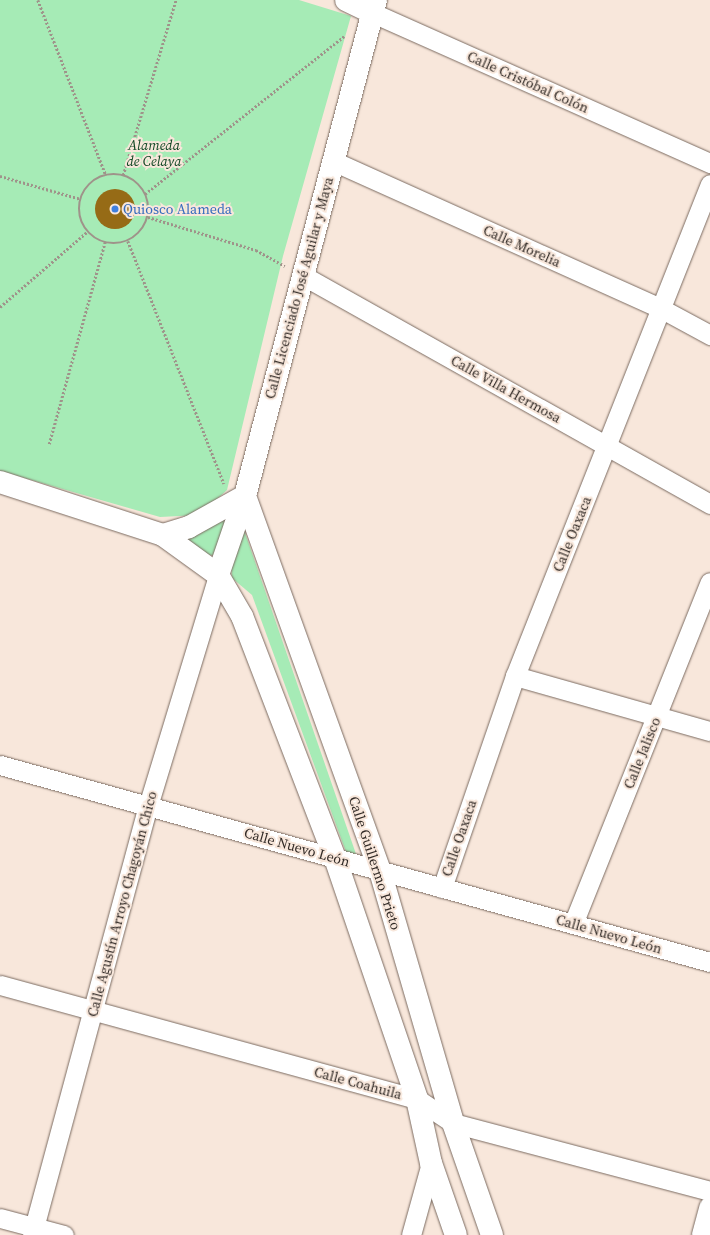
<!DOCTYPE html>
<html>
<head>
<meta charset="utf-8">
<style>
  body { margin:0 }
  #map { position:relative; width:710px; height:1235px; overflow:hidden; background:#f8e7db; font-family:"Source Serif 4",serif }
  div>[style] { position:absolute }
  .green>* { inset:0; background:#a6ebb6 }
  .building>* { inset:0; background:#966b16 }
  .round { border-radius:50% }
  .path>* { height:2.5px; margin-top:-1.25px; transform-origin:0; background:repeating-linear-gradient(90deg,#9f938a 0 2px,transparent 0 4px) }
  .path>.ring { margin:-1.25px; padding:0; box-sizing:content-box; background:none; border:2.5px solid #9f938a; border-radius:50% }
  .roads { filter:drop-shadow(0 0 1px #7b6b61) drop-shadow(0 0 1px #7b6b61) }
  .minor>* { height:19px; margin:-9.5px; padding:0 9.5px; transform-origin:9.5px; border-radius:9.5px; background:#fff }
  .tertiary>* { height:22px; margin:-11px; padding:0 11px; transform-origin:11px; border-radius:11px; background:#fff }
  .secondary>* { height:22px; margin:-11px; padding:0 11px; transform-origin:11px; border-radius:11px; background:#fff }
  .dots>* { width:11px; height:11px; translate:-50% -50%; box-sizing:border-box; border:2px solid #f8e7db; border-radius:50% }
  span { translate:-50% -50%; white-space:nowrap; text-align:center; line-height:1.15; -webkit-text-stroke:4px #f8e7db; paint-order:stroke }
  .street-label { font-size:14px; color:#322b27 }
  .park-label { font-size:14px; color:#104724; font-style:italic }
  .shop-label { font-size:14px; color:#366cbe }
  .left { translate:0 -50%; text-align:left }
</style>
</head>
<body>
<div id="map">
  <div class="green">
    <div style="clip-path:polygon(0 0,299px 0,351px 16px,283px 256px,227px 490px,199px 515px,160px 517px,0 471px)"></div>
    <div style="clip-path:polygon(231px 512px,214px 555px,206px 556px,183px 536px,198px 535px)"></div>
    <div style="clip-path:polygon(243px 527px,356px 854px,346px 852px,252px 595px,232px 578px,231px 563px)"></div>
  </div>
  <div class="building">
    <div class="round" style="left:95px;top:189px;width:40px;height:40px"></div>
  </div>
  <div class="path">
    <div style="left:38px;top:0;width:188px;rotate:68.8deg"></div>
    <div class="ring" style="left:79px;top:174px;width:67.5px;height:67.5px"></div>
    <div style="left:123px;top:175px;width:183px;rotate:-73.2deg"></div>
    <div style="left:0;top:176px;width:84px;rotate:15.9deg"></div>
    <div style="left:145px;top:194px;width:254px;rotate:-38.4deg"></div>
    <div style="left:148px;top:217px;width:113px;rotate:17deg"></div>
    <div style="left:256px;top:250px;width:33px;rotate:29deg"></div>
    <div style="left:128px;top:241px;width:261px;rotate:68.4deg"></div>
    <div style="left:0;top:307px;width:116px;rotate:-40.8deg"></div>
    <div style="left:49px;top:444px;width:210px;rotate:-74.5deg"></div>
  </div>
  <div class="roads">
    <div class="minor">
      <div style="left:373px;top:13px;width:369px;rotate:24deg"></div>
      <div style="left:333px;top:161px;width:361px;rotate:24.2deg"></div>
      <div style="left:662px;top:309px;width:55px;rotate:28.4deg"></div>
      <div style="left:302px;top:275px;width:468px;rotate:29.3deg"></div>
      <div style="left:515px;top:676px;width:203px;rotate:15.8deg"></div>
      <div style="left:0;top:765px;width:737px;rotate:15.51deg"></div>
      <div style="left:442px;top:888px;width:224px;rotate:-71deg"></div>
      <div style="left:515px;top:676px;width:529px;rotate:-68.38deg"></div>
      <div style="left:573px;top:924px;width:368px;rotate:-68.2deg"></div>
      <div style="left:0;top:985px;width:432px;rotate:15.3deg"></div>
      <div style="left:417px;top:1099px;width:43px;rotate:33.7deg"></div>
      <div style="left:453px;top:1123px;width:266px;rotate:14.8deg"></div>
      <div style="left:0;top:1218px;width:66px;rotate:14.9deg"></div>
      <div style="left:32px;top:1235px;width:444px;rotate:-74.9deg"></div>
      <div style="left:148px;top:806px;width:241px;rotate:-73.1deg"></div>
      <div style="left:411px;top:1235px;width:75px;rotate:-74.5deg"></div>
    </div>
    <div class="tertiary">
      <div style="left:346px;top:0;width:30px;rotate:26deg"></div>
      <div style="left:163px;top:535px;width:27px;rotate:-17deg"></div>
      <div style="left:189px;top:527px;width:64px;rotate:-29deg"></div>
      <div style="left:245px;top:496px;width:399px;rotate:70.2deg"></div>
      <div style="left:380px;top:871px;width:262px;rotate:73.8deg"></div>
      <div style="left:453px;top:1123px;width:119px;rotate:70.8deg"></div>
      <div style="left:218px;top:575px;width:48px;rotate:59.7deg"></div>
      <div style="left:242px;top:616px;width:259px;rotate:69deg"></div>
      <div style="left:335px;top:858px;width:255px;rotate:71.2deg"></div>
      <div style="left:417px;top:1099px;width:66px;rotate:77.7deg"></div>
      <div style="left:431px;top:1163px;width:76px;rotate:70.9deg"></div>
      <div style="left:703px;top:1235px;width:28px;rotate:-75deg"></div>
    </div>
    <div class="secondary">
      <div style="left:0;top:482px;width:171px;rotate:18deg"></div>
      <div style="left:163px;top:535px;width:68px;rotate:36deg"></div>
      <div style="left:218px;top:575px;width:83px;rotate:-71.1deg"></div>
      <div style="left:245px;top:496px;width:513px;rotate:-75.21deg"></div>
    </div>
  </div>
  <div class="dots">
    <div style="left:115px;top:209px;background:#3f7fe0"></div>
  </div>
  <div class="street-label">
    <span style="left:528px;top:82px;rotate:24deg">Calle Cristóbal Colón</span>
    <span style="left:522px;top:246px;rotate:24deg">Calle Morelia</span>
    <span style="left:299px;top:288px;rotate:-75deg">Calle Licenciado José Aguilar y Maya</span>
    <span style="left:506px;top:389px;rotate:29deg">Calle Villa Hermosa</span>
    <span style="left:572px;top:534px;rotate:-68deg">Calle Oaxaca</span>
    <span style="left:642px;top:753px;rotate:-68deg">Calle Jalisco</span>
    <span style="left:459px;top:838px;rotate:-71deg">Calle Oaxaca</span>
    <span style="left:297px;top:847px;rotate:16deg">Calle Nuevo León</span>
    <span style="left:375px;top:863px;rotate:72deg">Calle Guillermo Prieto</span>
    <span style="left:122px;top:904px;rotate:-75deg">Calle Agustín Arroyo Chagoyán Chico</span>
    <span style="left:609px;top:934px;rotate:16deg">Calle Nuevo León</span>
    <span style="left:358px;top:1083px;rotate:15deg">Calle Coahuila</span>
  </div>
  <div class="park-label">
    <span style="left:154px;top:153px">Alameda<br>de Celaya</span>
  </div>
  <div class="shop-label">
    <span class="left" style="left:123px;top:209px">Quiosco Alameda</span>
  </div>
</div>
</body>
</html>
